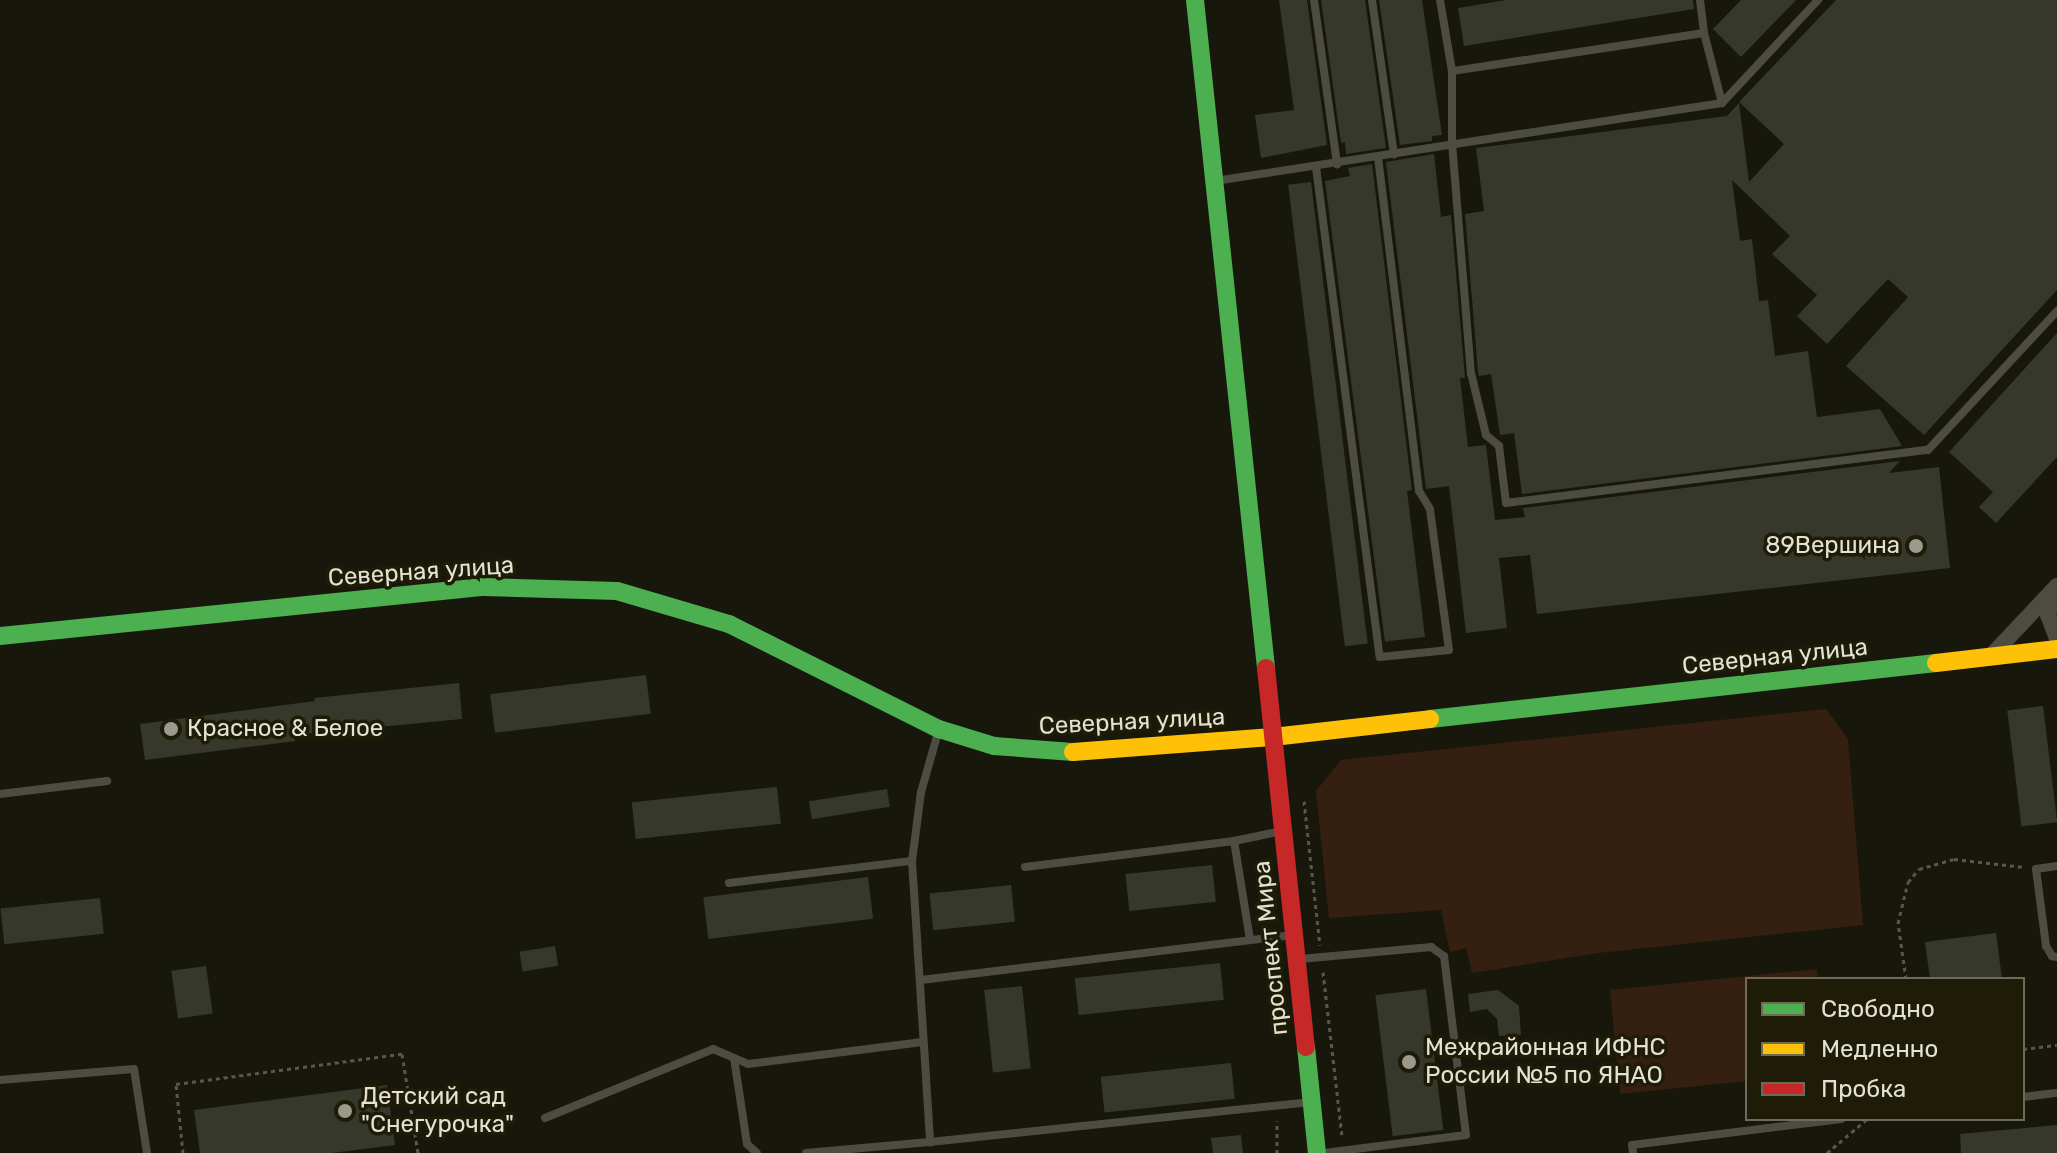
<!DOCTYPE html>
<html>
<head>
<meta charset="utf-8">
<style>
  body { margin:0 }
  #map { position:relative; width:2057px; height:1153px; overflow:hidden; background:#18170c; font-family:Rubik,sans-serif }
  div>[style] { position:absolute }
  .green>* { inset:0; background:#351f11 }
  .building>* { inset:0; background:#36382c; transform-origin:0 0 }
  .path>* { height:3px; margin-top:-1.5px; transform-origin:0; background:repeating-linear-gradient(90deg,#58574f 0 4px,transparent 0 8px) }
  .lane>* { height:8px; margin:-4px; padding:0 4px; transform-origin:4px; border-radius:4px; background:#4d4c43 }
  .street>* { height:16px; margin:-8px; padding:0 8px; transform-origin:8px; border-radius:8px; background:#4d4c43 }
  .fast>* { height:18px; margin:-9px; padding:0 9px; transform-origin:9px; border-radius:9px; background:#4caf50 }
  .slow>* { height:18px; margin:-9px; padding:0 9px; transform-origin:9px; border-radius:9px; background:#ffc107 }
  .jam>* { height:18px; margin:-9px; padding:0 9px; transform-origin:9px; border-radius:9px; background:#c62828 }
  .dots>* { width:22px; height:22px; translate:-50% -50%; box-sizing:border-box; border:4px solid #1e1b06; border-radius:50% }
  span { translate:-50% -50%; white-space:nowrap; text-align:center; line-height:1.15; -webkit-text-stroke:7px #1e1b06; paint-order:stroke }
  .poi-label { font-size:24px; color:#e3e1d3 }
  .right { translate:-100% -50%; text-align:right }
  .left { translate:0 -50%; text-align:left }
  .street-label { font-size:24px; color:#e3e1d3 }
  .legend { position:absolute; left:1745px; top:977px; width:280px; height:144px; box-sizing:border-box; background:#1e1b06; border:2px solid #6d6a58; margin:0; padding:10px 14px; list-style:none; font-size:24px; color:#e3e1d3 }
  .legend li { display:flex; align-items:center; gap:16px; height:40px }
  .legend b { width:40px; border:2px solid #6d6a58 }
</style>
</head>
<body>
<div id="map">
  <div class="green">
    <div style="clip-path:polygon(1826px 709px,1848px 739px,1863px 925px,1598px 953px,1472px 973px,1466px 948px,1450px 952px,1441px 910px,1329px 918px,1316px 791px,1341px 760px)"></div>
    <div style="clip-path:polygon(1817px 969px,1818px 979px,1747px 979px,1747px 1081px,1620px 1094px,1610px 990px)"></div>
  </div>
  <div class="building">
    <div style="clip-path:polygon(1279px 0,1307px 0,1327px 145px,1261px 158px,1255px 115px,1294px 110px)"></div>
    <div style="clip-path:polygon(1321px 0,1365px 0,1386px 148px,1346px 154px,1345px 142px,1341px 143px)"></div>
    <div style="clip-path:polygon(1379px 0,1422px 0,1442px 135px,1432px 136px,1432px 141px,1400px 145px)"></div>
    <div style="clip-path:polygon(1506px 0,1693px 0,1694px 9px,1464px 46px,1458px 8px)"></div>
    <div style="clip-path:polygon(1741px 0,1796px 0,1741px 57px,1713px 29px)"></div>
    <div style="clip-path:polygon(1836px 0,2057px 0,2057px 290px,1924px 435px,1846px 366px,1908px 297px,1888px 279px,1827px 344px,1797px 316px,1817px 295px,1772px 254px,1790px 236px,1732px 180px,1740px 241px,1752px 239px,1759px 301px,1768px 300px,1775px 356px,1808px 351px,1817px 417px,1880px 409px,1902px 446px,1522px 494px,1514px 433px,1500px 435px,1491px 374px,1479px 376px,1478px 372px,1465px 214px,1484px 211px,1476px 148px,1727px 116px,1739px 103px,1749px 182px,1784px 144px,1739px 102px)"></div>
    <div style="clip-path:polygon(1434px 154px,1441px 217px,1451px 215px,1465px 378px,1460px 378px,1468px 447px,1486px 445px,1495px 520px,1525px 517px,1523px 508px,1900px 461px,1889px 473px,1939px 467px,1950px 568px,1537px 614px,1530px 555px,1499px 558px,1507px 628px,1466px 633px,1449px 486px,1426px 489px,1386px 162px)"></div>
    <div style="clip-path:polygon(1372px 164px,1412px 490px,1407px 491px,1425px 637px,1389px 641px,1385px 642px,1325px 181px,1350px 176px,1348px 168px)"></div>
    <div style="left:1311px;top:182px;width:465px;height:23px;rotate:83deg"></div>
    <div style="clip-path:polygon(2057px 333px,2057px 457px,1996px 523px,1979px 507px,1993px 492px,1949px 452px)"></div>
    <div style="left:646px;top:675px;width:39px;height:157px;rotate:83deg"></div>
    <div style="clip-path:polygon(459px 683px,462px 719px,295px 735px,295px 741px,145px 760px,140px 724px,315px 701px,314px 698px)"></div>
    <div style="left:2043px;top:706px;width:117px;height:36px;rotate:83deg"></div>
    <div style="left:777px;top:787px;width:37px;height:146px;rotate:84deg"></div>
    <div style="left:887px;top:789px;width:18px;height:79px;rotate:81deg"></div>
    <div style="left:1212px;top:865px;width:37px;height:87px;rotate:84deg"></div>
    <div style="left:868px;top:877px;width:42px;height:166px;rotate:83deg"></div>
    <div style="left:1011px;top:885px;width:37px;height:82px;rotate:84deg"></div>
    <div style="left:100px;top:898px;width:36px;height:100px;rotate:84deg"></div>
    <div style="clip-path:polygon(1996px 933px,2002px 979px,1930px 979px,1925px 942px)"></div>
    <div style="left:555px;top:946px;width:20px;height:36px;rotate:81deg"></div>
    <div style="left:1220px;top:963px;width:37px;height:146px;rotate:84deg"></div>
    <div style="left:206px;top:966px;width:48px;height:35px;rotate:82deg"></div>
    <div style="left:1022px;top:986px;width:83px;height:38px;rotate:84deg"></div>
    <div style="left:1426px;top:989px;width:142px;height:51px;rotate:83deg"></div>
    <div style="clip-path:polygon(1498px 990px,1519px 1006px,1521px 1035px,1499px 1036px,1497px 1019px,1487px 1009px,1470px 1012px,1468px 994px)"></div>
    <div style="left:1231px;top:1063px;width:36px;height:131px;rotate:84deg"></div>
    <div style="clip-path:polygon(387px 1085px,395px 1145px,332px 1153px,200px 1153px,194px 1110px)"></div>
    <div style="clip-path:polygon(2057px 1125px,2057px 1153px,1961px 1153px,1960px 1134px)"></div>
    <div style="clip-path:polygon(1241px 1135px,1243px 1153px,1213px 1153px,1211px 1138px)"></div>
  </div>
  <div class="path">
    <div style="left:1304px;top:801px;width:145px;rotate:83.7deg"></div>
    <div style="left:1323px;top:972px;width:164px;rotate:83.4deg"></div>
    <div style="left:1906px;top:979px;width:57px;rotate:-98.1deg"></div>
    <div style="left:1898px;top:923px;width:42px;rotate:-76.3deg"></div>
    <div style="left:1908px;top:882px;width:17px;rotate:-50deg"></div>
    <div style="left:1919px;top:869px;width:36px;rotate:-16deg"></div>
    <div style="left:1954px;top:859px;width:70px;rotate:6.5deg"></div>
    <div style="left:2023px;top:1049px;width:34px;rotate:-7deg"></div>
    <div style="left:183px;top:1153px;width:69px;rotate:-95.8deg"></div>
    <div style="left:176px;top:1084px;width:228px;rotate:-7.6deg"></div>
    <div style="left:402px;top:1054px;width:100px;rotate:80.8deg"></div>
    <div style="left:1277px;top:1153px;width:32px;rotate:-90deg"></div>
    <div style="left:1827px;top:1153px;width:52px;rotate:-40.4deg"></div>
  </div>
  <div class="lane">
    <div style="left:1314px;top:0;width:166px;rotate:82deg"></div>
    <div style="left:1372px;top:0;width:156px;rotate:81.9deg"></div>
    <div style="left:1700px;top:0;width:33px;rotate:83deg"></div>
    <div style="left:1452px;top:71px;width:72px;rotate:90deg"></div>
    <div style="left:1452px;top:143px;width:231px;rotate:85.3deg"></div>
    <div style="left:1471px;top:373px;width:64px;rotate:76.4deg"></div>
    <div style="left:1486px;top:435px;width:17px;rotate:40deg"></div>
    <div style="left:1499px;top:446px;width:57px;rotate:83deg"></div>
    <div style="left:1506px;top:503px;width:425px;rotate:-7.2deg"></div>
    <div style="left:1928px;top:450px;width:190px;rotate:-47.1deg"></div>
    <div style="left:1722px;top:103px;width:141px;rotate:-47deg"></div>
    <div style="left:1316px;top:167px;width:494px;rotate:82.6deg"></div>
    <div style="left:1380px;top:657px;width:69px;rotate:-5.8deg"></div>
    <div style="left:1449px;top:650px;width:142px;rotate:-97.7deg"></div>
    <div style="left:1430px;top:509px;width:21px;rotate:-121deg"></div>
    <div style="left:1419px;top:491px;width:337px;rotate:-97deg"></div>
    <div style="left:1215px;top:181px;width:513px;rotate:-8.75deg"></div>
    <div style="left:1722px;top:103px;width:72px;rotate:-104.4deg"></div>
    <div style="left:1704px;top:33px;width:255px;rotate:171.4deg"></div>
    <div style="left:1452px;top:71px;width:72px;rotate:-99.6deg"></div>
    <div style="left:939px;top:729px;width:66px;rotate:105.9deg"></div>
    <div style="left:921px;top:792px;width:70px;rotate:97.4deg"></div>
    <div style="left:912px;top:861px;width:282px;rotate:86.3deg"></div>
    <div style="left:930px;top:1142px;width:381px;rotate:-6deg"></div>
    <div style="left:0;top:794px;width:108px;rotate:-6.9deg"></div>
    <div style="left:1234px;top:841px;width:100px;rotate:80.8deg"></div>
    <div style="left:2057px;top:866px;width:21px;rotate:172deg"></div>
    <div style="left:2036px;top:869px;width:78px;rotate:82.6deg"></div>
    <div style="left:2046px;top:946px;width:12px;rotate:59deg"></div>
    <div style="left:2052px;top:956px;width:5px;rotate:11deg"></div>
    <div style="left:1025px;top:867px;width:211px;rotate:-7.1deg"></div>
    <div style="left:1234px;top:841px;width:49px;rotate:-11.8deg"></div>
    <div style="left:729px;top:883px;width:184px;rotate:-6.9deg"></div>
    <div style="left:1300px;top:959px;width:132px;rotate:-5.2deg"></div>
    <div style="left:1431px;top:947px;width:16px;rotate:35deg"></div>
    <div style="left:1444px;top:956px;width:180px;rotate:83deg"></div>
    <div style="left:1466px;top:1135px;width:143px;rotate:172.8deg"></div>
    <div style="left:921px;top:980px;width:375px;rotate:-6.9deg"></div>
    <div style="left:734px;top:1058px;width:87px;rotate:81.4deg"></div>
    <div style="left:747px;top:1144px;width:13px;rotate:42deg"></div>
    <div style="left:0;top:1080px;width:134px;rotate:-4.7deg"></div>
    <div style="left:134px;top:1069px;width:85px;rotate:81.2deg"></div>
    <div style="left:2023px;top:1097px;width:34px;rotate:-7deg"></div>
    <div style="left:545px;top:1118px;width:182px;rotate:-22.3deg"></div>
    <div style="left:713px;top:1049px;width:38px;rotate:23deg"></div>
    <div style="left:748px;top:1064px;width:176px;rotate:-7.2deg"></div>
    <div style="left:806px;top:1153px;width:124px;rotate:-5.1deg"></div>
    <div style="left:1633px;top:1153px;width:8px;rotate:-97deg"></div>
    <div style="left:1632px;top:1145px;width:211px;rotate:-7.1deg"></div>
  </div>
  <div class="street">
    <div style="left:2054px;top:591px;width:25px;rotate:104deg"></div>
    <div style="left:2048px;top:615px;width:25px;rotate:69deg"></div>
    <div style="left:1990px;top:657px;width:98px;rotate:-46.7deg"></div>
  </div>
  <div class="fast">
    <div style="left:1195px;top:0;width:672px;rotate:83.93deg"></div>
    <div style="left:0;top:636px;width:486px;rotate:-5.8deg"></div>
    <div style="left:484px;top:587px;width:133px;rotate:1.7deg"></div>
    <div style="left:617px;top:591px;width:117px;rotate:16.4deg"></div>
    <div style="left:729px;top:624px;width:235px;rotate:26.6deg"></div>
    <div style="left:939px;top:729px;width:58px;rotate:17.2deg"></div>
    <div style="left:994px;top:746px;width:79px;rotate:4.3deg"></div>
    <div style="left:1430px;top:719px;width:509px;rotate:-6.32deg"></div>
    <div style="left:1306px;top:1047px;width:107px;rotate:84.1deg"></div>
  </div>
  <div class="slow">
    <div style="left:1936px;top:663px;width:122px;rotate:-6.6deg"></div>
    <div style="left:1073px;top:752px;width:201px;rotate:-4.3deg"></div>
    <div style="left:1273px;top:737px;width:158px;rotate:-6.5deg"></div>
  </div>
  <div class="jam">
    <div style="left:1266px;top:668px;width:381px;rotate:84deg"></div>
  </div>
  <div class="dots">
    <div style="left:1916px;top:546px;background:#9c9a8d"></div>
    <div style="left:171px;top:729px;background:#9c9a8d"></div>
    <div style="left:1409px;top:1062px;background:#9c9a8d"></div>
    <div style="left:345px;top:1111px;background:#9c9a8d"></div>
  </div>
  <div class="poi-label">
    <span class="right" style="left:1900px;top:546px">89Вершина</span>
    <span class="left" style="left:187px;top:729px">Красное &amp; Белое</span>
    <span class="left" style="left:1425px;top:1062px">Межрайонная ИФНС<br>России №5 по ЯНАО</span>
    <span class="left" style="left:361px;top:1111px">Детский сад<br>"Снегурочка"</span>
  </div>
  <div class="street-label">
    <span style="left:421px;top:572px;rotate:-4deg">Северная улица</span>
    <span style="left:1775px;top:657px;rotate:-6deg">Северная улица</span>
    <span style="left:1132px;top:722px;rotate:-3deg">Северная улица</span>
    <span style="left:1271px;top:948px;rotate:-96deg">проспект Мира</span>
  </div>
  <ul class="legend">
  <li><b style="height:10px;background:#4caf50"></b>Свободно</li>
  <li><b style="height:10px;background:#ffc107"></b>Медленно</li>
  <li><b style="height:10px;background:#c62828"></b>Пробка</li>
  </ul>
</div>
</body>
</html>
